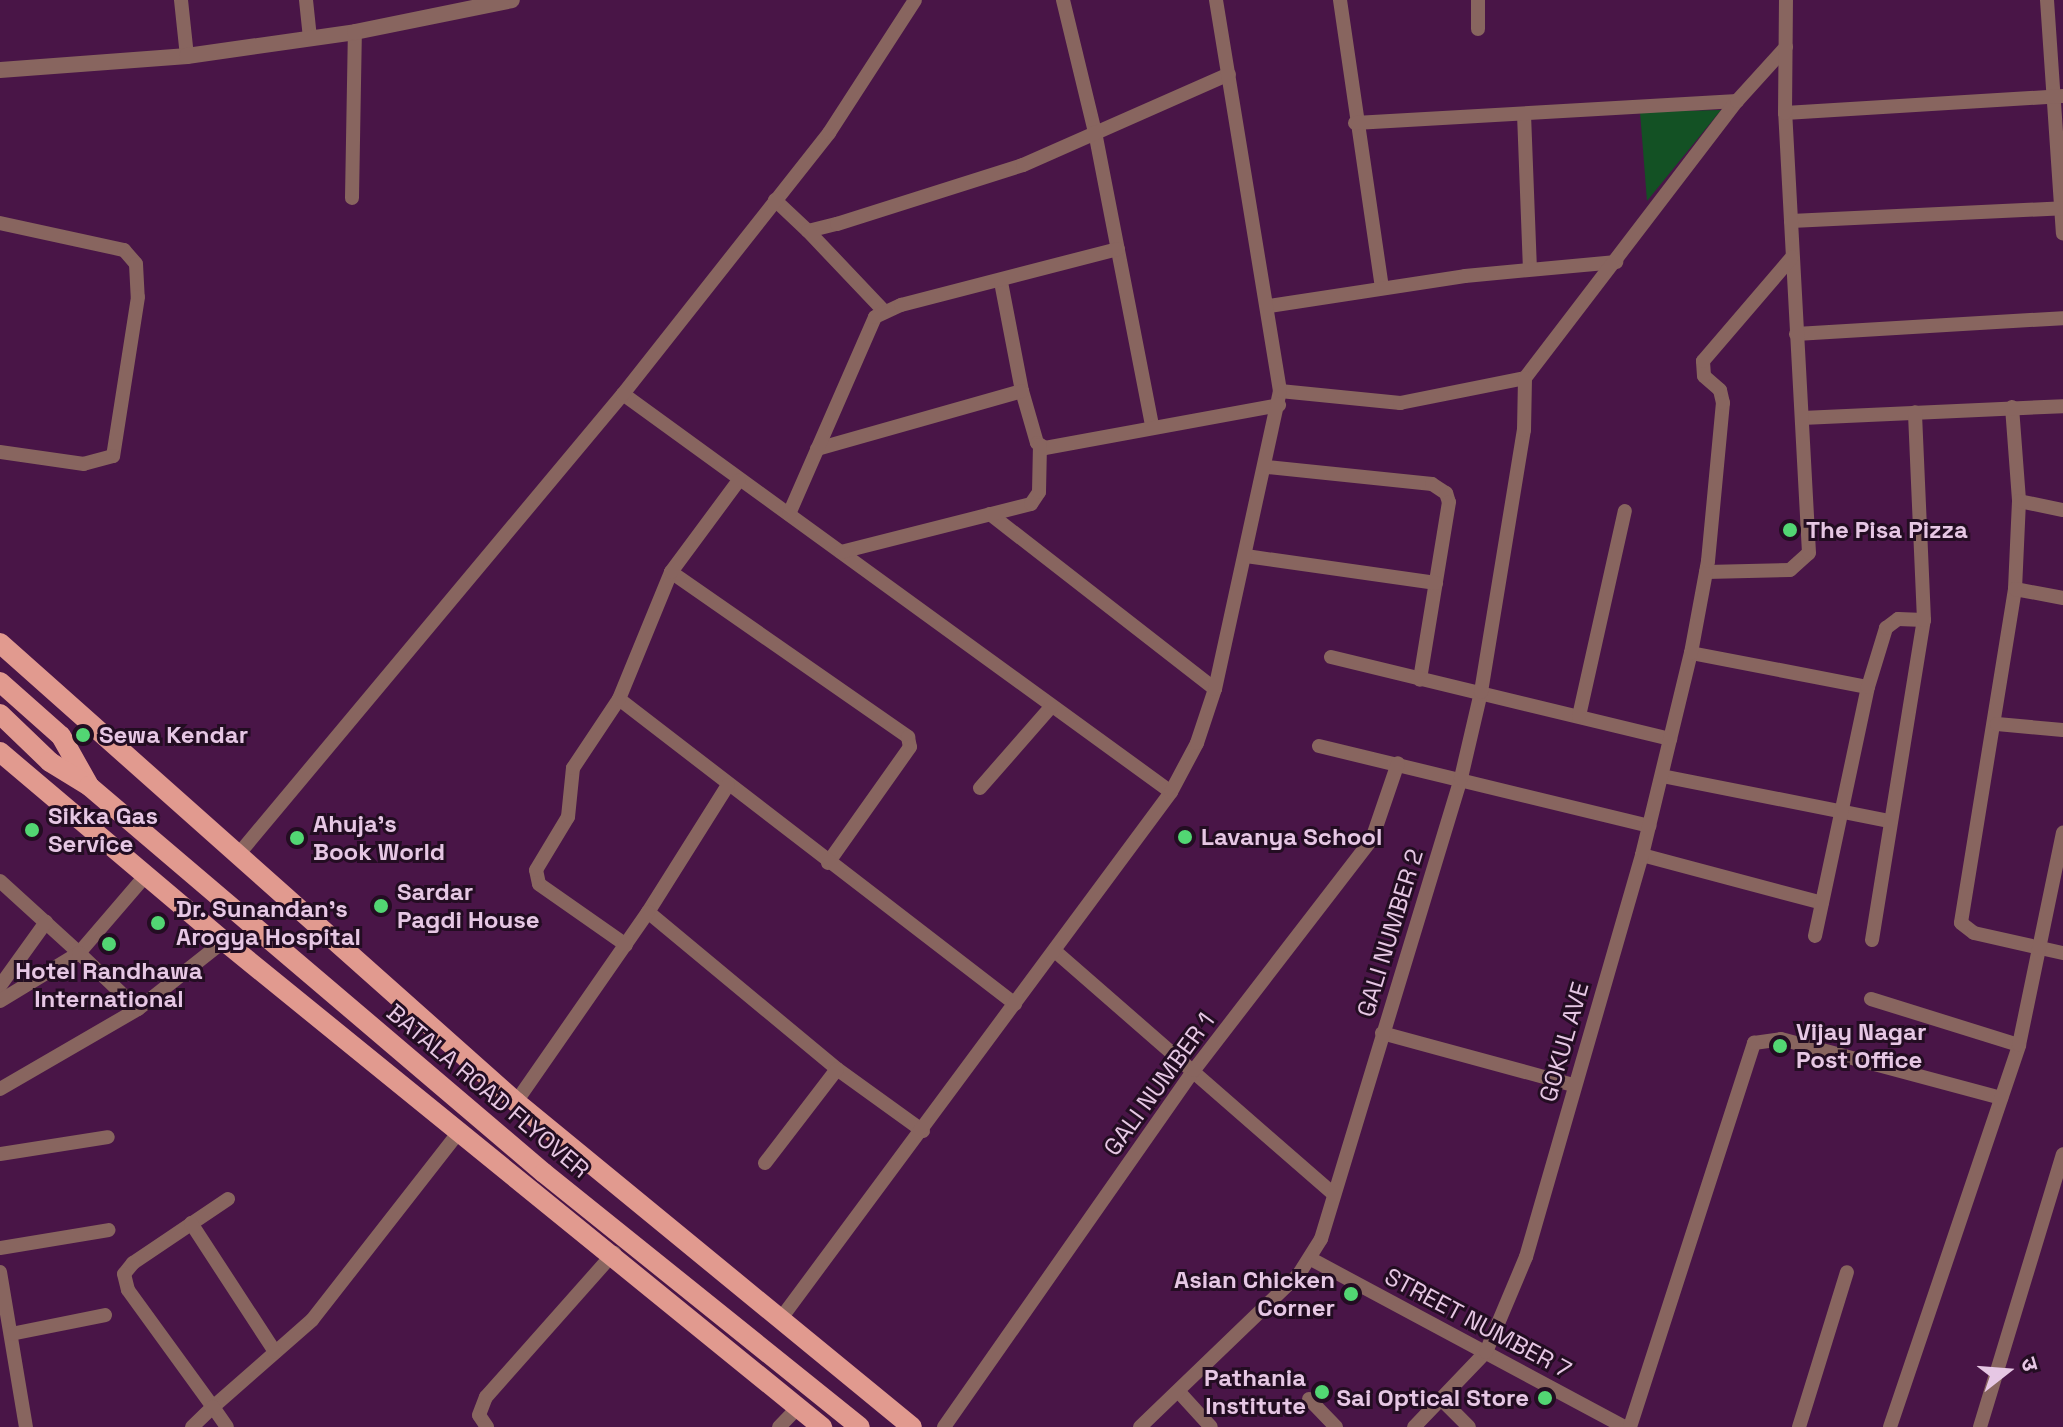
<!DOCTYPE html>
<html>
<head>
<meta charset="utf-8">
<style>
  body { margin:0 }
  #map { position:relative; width:2063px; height:1427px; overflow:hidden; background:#491547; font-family:"Space Grotesk","Noto Sans Devanagari",sans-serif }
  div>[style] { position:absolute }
  .green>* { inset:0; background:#135124 }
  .minor>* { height:14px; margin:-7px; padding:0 7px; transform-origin:7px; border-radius:7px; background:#88655f }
  .tertiary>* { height:16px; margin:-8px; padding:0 8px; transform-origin:8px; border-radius:8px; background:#88655f }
  .primary>* { height:20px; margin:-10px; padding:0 10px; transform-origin:10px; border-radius:10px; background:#e19a8f }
  .dots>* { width:22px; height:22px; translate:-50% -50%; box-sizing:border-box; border:4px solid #230d22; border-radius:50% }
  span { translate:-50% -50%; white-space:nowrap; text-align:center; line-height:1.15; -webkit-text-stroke:6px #230d22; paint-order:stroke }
  .poi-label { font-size:24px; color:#e6c7e4; font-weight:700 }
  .left { translate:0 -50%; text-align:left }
  .right { translate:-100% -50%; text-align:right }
  .street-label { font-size:24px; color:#e6c7e4 }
  .north { position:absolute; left:1967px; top:1331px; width:80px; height:80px; -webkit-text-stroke:6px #230d22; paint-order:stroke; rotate:73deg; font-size:22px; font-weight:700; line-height:32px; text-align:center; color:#e6c7e4 }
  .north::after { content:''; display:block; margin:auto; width:28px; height:36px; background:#e6c7e4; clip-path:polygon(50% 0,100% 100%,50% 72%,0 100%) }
</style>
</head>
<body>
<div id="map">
  <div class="green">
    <div style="clip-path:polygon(1721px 110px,1647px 201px,1640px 112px)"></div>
  </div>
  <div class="minor">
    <div style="left:181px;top:0;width:56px;rotate:83.9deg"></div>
    <div style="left:306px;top:0;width:37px;rotate:84deg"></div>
    <div style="left:1063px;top:0;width:136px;rotate:76.4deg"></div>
    <div style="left:1095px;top:132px;width:299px;rotate:79deg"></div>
    <div style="left:1340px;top:0;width:291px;rotate:81.7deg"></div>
    <div style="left:1478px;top:0;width:29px;rotate:90deg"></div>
    <div style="left:2047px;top:0;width:234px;rotate:86.1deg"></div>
    <div style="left:1785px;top:113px;width:279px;rotate:-3.5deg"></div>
    <div style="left:1524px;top:114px;width:155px;rotate:87.8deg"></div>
    <div style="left:1355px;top:123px;width:383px;rotate:-3.3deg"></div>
    <div style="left:352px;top:198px;width:166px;rotate:-89deg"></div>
    <div style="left:775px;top:200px;width:45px;rotate:43.2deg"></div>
    <div style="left:808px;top:231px;width:30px;rotate:-14deg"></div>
    <div style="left:837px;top:224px;width:195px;rotate:-17.6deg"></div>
    <div style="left:1023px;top:165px;width:225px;rotate:-23.8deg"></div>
    <div style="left:1791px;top:221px;width:272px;rotate:-2.7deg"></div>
    <div style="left:0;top:223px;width:127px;rotate:12.3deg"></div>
    <div style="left:124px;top:250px;width:18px;rotate:49deg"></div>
    <div style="left:136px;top:264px;width:33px;rotate:87deg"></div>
    <div style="left:138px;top:297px;width:161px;rotate:98.9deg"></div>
    <div style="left:113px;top:456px;width:30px;rotate:165deg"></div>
    <div style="left:84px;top:464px;width:85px;rotate:-171.9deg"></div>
    <div style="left:808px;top:231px;width:110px;rotate:46.5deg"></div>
    <div style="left:1001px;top:282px;width:111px;rotate:79.1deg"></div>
    <div style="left:1022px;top:391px;width:54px;rotate:73.9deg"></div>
    <div style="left:1037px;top:443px;width:9px;rotate:32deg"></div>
    <div style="left:1045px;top:448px;width:238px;rotate:-10.4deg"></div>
    <div style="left:1269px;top:306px;width:198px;rotate:-8.7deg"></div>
    <div style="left:1465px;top:276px;width:152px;rotate:-5.3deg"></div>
    <div style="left:1796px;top:334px;width:267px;rotate:-3.4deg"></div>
    <div style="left:1280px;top:391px;width:121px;rotate:5.7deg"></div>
    <div style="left:1400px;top:403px;width:127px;rotate:-11.3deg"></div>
    <div style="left:1525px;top:378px;width:349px;rotate:-52.6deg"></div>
    <div style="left:1737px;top:101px;width:73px;rotate:-47.8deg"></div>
    <div style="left:623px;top:394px;width:677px;rotate:35.99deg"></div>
    <div style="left:2012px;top:407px;width:94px;rotate:85.7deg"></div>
    <div style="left:2019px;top:501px;width:88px;rotate:92.6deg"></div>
    <div style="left:2015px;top:589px;width:338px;rotate:99.2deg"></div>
    <div style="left:1961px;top:923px;width:16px;rotate:38deg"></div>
    <div style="left:1974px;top:933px;width:91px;rotate:12.7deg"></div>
    <div style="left:1802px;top:418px;width:261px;rotate:-2.6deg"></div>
    <div style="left:817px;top:449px;width:213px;rotate:-15.8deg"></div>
    <div style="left:1267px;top:467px;width:166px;rotate:5.9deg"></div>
    <div style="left:1432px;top:484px;width:17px;rotate:33deg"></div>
    <div style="left:1446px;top:493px;width:9px;rotate:72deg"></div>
    <div style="left:1449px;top:502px;width:180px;rotate:99.3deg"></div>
    <div style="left:2019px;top:501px;width:45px;rotate:11.6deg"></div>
    <div style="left:789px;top:514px;width:215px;rotate:-66.4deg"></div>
    <div style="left:875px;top:317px;width:29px;rotate:-25deg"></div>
    <div style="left:901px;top:305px;width:224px;rotate:-14.5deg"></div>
    <div style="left:990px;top:514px;width:285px;rotate:37.9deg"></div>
    <div style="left:841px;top:552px;width:196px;rotate:-14.2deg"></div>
    <div style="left:1031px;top:504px;width:14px;rotate:-56deg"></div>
    <div style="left:1039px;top:492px;width:47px;rotate:-88.8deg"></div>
    <div style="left:1246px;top:556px;width:192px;rotate:8.1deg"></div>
    <div style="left:671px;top:572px;width:289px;rotate:34.8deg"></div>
    <div style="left:908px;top:737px;width:10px;rotate:79deg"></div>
    <div style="left:910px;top:747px;width:142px;rotate:125.3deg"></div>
    <div style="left:1706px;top:572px;width:84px;rotate:-1.4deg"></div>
    <div style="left:1790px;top:570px;width:25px;rotate:-42deg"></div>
    <div style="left:1809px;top:553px;width:441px;rotate:-93.1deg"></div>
    <div style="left:1785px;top:113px;width:113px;rotate:-89.5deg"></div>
    <div style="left:2015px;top:589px;width:49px;rotate:10.6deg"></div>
    <div style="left:1691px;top:653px;width:180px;rotate:10.9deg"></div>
    <div style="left:1331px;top:657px;width:349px;rotate:13.6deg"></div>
    <div style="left:619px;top:699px;width:500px;rotate:37.6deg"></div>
    <div style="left:1579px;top:716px;width:210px;rotate:-77.4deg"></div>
    <div style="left:1997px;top:724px;width:66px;rotate:5.2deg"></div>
    <div style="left:1319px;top:746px;width:340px;rotate:13.6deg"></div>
    <div style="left:1662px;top:776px;width:232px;rotate:11.2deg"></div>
    <div style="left:728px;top:785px;width:150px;rotate:122.2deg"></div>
    <div style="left:648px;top:912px;width:246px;rotate:39.7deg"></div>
    <div style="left:837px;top:1069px;width:106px;rotate:35.8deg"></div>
    <div style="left:980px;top:788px;width:108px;rotate:-48.8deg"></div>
    <div style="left:1642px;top:855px;width:186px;rotate:14.9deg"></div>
    <div style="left:237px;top:856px;width:602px;rotate:-50.12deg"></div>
    <div style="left:623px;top:394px;width:333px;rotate:-51.7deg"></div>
    <div style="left:829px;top:133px;width:158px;rotate:-57.1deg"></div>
    <div style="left:0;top:881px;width:107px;rotate:42.3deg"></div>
    <div style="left:79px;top:953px;width:103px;rotate:-49.3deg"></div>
    <div style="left:1815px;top:936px;width:255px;rotate:-78deg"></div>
    <div style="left:1868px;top:687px;width:62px;rotate:-73deg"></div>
    <div style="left:1886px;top:628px;width:15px;rotate:-37deg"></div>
    <div style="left:1898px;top:619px;width:26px;rotate:2deg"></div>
    <div style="left:1872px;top:940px;width:324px;rotate:-80.8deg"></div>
    <div style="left:1924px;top:620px;width:208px;rotate:-92.5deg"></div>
    <div style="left:626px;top:945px;width:106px;rotate:-145deg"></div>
    <div style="left:539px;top:884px;width:14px;rotate:-102deg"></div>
    <div style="left:536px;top:870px;width:62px;rotate:-58.9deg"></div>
    <div style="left:568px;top:817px;width:49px;rotate:-84.2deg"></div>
    <div style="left:573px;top:768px;width:83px;rotate:-56.3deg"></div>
    <div style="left:619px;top:699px;width:137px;rotate:-67.7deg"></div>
    <div style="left:671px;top:572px;width:114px;rotate:-53.5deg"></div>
    <div style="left:1056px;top:952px;width:366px;rotate:41.1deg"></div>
    <div style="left:0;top:986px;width:79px;rotate:-54.3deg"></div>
    <div style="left:1871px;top:999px;width:155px;rotate:17.3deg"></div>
    <div style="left:0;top:1001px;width:92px;rotate:-31.3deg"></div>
    <div style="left:79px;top:953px;width:81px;rotate:43.5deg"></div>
    <div style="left:1382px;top:1033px;width:199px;rotate:15.2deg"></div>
    <div style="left:0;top:1089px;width:160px;rotate:-30.1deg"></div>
    <div style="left:138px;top:1009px;width:110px;rotate:-38.3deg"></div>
    <div style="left:516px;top:1102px;width:231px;rotate:-55.2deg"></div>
    <div style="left:0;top:1154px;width:109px;rotate:-8.9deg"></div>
    <div style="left:765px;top:1163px;width:118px;rotate:-52.5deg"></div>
    <div style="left:228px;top:1199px;width:115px;rotate:146deg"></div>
    <div style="left:133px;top:1263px;width:14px;rotate:129deg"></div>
    <div style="left:124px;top:1274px;width:16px;rotate:76deg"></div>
    <div style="left:128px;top:1290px;width:145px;rotate:54deg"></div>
    <div style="left:213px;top:1407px;width:132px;rotate:-41.3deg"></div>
    <div style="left:312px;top:1320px;width:237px;rotate:-52deg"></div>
    <div style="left:191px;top:1223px;width:154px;rotate:56.9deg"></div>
    <div style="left:0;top:1248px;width:110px;rotate:-9.4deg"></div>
    <div style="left:1311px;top:1259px;width:355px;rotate:28.2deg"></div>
    <div style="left:0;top:1272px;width:157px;rotate:80.5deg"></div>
    <div style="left:782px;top:1317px;width:653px;rotate:-53.46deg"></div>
    <div style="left:1171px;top:792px;width:55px;rotate:-62deg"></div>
    <div style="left:1197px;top:743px;width:57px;rotate:-71.6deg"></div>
    <div style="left:1215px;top:689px;width:305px;rotate:-77.7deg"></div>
    <div style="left:1280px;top:391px;width:396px;rotate:-99.3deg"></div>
    <div style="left:11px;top:1334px;width:96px;rotate:-11.4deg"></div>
    <div style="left:1179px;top:1392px;width:47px;rotate:47.6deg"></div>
    <div style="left:1309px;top:1399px;width:39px;rotate:46deg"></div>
    <div style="left:1442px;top:1400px;width:38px;rotate:45deg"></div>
    <div style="left:192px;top:1427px;width:29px;rotate:-44deg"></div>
    <div style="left:213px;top:1407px;width:24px;rotate:55deg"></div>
    <div style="left:487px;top:1427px;width:14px;rotate:-124deg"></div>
    <div style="left:479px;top:1415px;width:19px;rotate:-69deg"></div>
    <div style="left:486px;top:1397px;width:193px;rotate:-48.4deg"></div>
    <div style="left:779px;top:1427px;width:28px;rotate:-46deg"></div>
    <div style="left:944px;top:1427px;width:436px;rotate:-55deg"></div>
    <div style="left:1194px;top:1070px;width:292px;rotate:-52.4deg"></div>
    <div style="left:1372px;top:839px;width:80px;rotate:-71.1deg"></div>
    <div style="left:1140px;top:1427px;width:221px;rotate:-43.9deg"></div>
    <div style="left:1299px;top:1274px;width:41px;rotate:-57.8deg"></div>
    <div style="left:1321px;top:1239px;width:482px;rotate:-73.1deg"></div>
    <div style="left:1461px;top:778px;width:88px;rotate:-76.9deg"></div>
    <div style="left:1481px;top:692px;width:266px;rotate:-80.7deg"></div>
    <div style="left:1524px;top:430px;width:52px;rotate:-88.9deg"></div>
    <div style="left:1414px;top:1427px;width:104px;rotate:-46.2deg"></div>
    <div style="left:1486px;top:1352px;width:103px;rotate:-67.2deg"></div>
    <div style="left:1526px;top:1257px;width:418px;rotate:-73.9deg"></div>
    <div style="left:1642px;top:855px;width:208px;rotate:-76.4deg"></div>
    <div style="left:1691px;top:653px;width:94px;rotate:-79.5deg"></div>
    <div style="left:1708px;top:561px;width:159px;rotate:-84.6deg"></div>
    <div style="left:1723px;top:403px;width:13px;rotate:-103deg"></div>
    <div style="left:1720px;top:390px;width:21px;rotate:-139deg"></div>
    <div style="left:1704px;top:376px;width:15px;rotate:-94deg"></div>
    <div style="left:1703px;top:361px;width:137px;rotate:-49.4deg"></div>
    <div style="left:1630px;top:1427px;width:404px;rotate:-72.1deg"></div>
    <div style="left:1754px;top:1043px;width:27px;rotate:-8deg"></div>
    <div style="left:1781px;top:1039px;width:228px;rotate:15deg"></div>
    <div style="left:1799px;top:1427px;width:162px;rotate:-72.8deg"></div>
    <div style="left:1890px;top:1427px;width:403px;rotate:-71.3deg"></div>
    <div style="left:2019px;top:1045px;width:217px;rotate:-78.3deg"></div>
    <div style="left:1980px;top:1427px;width:285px;rotate:-73.1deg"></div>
  </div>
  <div class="tertiary">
    <div style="left:0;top:70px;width:188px;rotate:-4.3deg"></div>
    <div style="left:187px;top:56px;width:170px;rotate:-8.1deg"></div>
    <div style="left:355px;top:32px;width:160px;rotate:-11.5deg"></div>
  </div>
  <div class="primary">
    <div style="left:0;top:643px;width:691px;rotate:41.65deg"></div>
    <div style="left:516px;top:1102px;width:512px;rotate:39.38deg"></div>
    <div style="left:0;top:682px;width:81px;rotate:41.5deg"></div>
    <div style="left:61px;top:736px;width:55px;rotate:60.6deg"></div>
    <div style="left:0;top:714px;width:69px;rotate:43.8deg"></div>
    <div style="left:50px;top:762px;width:46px;rotate:31.6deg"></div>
    <div style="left:89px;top:786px;width:597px;rotate:40.38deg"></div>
    <div style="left:544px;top:1173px;width:405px;rotate:38.8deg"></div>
    <div style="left:0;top:752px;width:293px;rotate:40.2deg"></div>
    <div style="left:224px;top:941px;width:771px;rotate:39.1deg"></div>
  </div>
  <div class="dots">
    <div style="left:1790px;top:530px;background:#52d673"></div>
    <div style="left:83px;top:735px;background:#52d673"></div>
    <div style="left:32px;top:830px;background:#52d673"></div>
    <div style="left:1185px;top:837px;background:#52d673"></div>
    <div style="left:297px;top:838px;background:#52d673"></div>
    <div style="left:381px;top:906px;background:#52d673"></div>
    <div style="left:158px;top:923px;background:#52d673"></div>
    <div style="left:109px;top:944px;background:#52d673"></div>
    <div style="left:1780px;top:1046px;background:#52d673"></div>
    <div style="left:1351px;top:1294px;background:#52d673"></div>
    <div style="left:1322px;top:1392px;background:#52d673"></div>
    <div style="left:1545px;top:1398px;background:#52d673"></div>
  </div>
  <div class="poi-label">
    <span class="left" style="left:1806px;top:530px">The Pisa Pizza</span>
    <span class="left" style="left:99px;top:735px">Sewa Kendar</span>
    <span class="left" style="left:48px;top:830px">Sikka Gas<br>Service</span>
    <span class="left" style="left:313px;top:838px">Ahuja's<br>Book World</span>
    <span class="left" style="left:1201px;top:837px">Lavanya School</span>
    <span class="left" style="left:397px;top:906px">Sardar<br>Pagdi House</span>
    <span class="left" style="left:176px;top:923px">Dr. Sunandan's<br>Arogya Hospital</span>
    <span style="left:109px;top:985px">Hotel Randhawa<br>International</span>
    <span class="left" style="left:1796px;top:1046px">Vijay Nagar<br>Post Office</span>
    <span class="right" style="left:1335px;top:1294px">Asian Chicken<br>Corner</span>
    <span class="right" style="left:1306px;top:1392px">Pathania<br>Institute</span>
    <span class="right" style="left:1529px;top:1398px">Sai Optical Store</span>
  </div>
  <div class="street-label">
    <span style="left:1390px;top:933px;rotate:-73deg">GALI NUMBER 2</span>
    <span style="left:1564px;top:1042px;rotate:-74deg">GOKUL AVE</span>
    <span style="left:1159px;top:1084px;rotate:-54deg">GALI NUMBER 1</span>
    <span style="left:488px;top:1091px;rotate:40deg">BATALA ROAD FLYOVER</span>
    <span style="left:1478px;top:1323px;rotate:28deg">STREET NUMBER 7</span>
  </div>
  <div class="north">उ</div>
</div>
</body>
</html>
